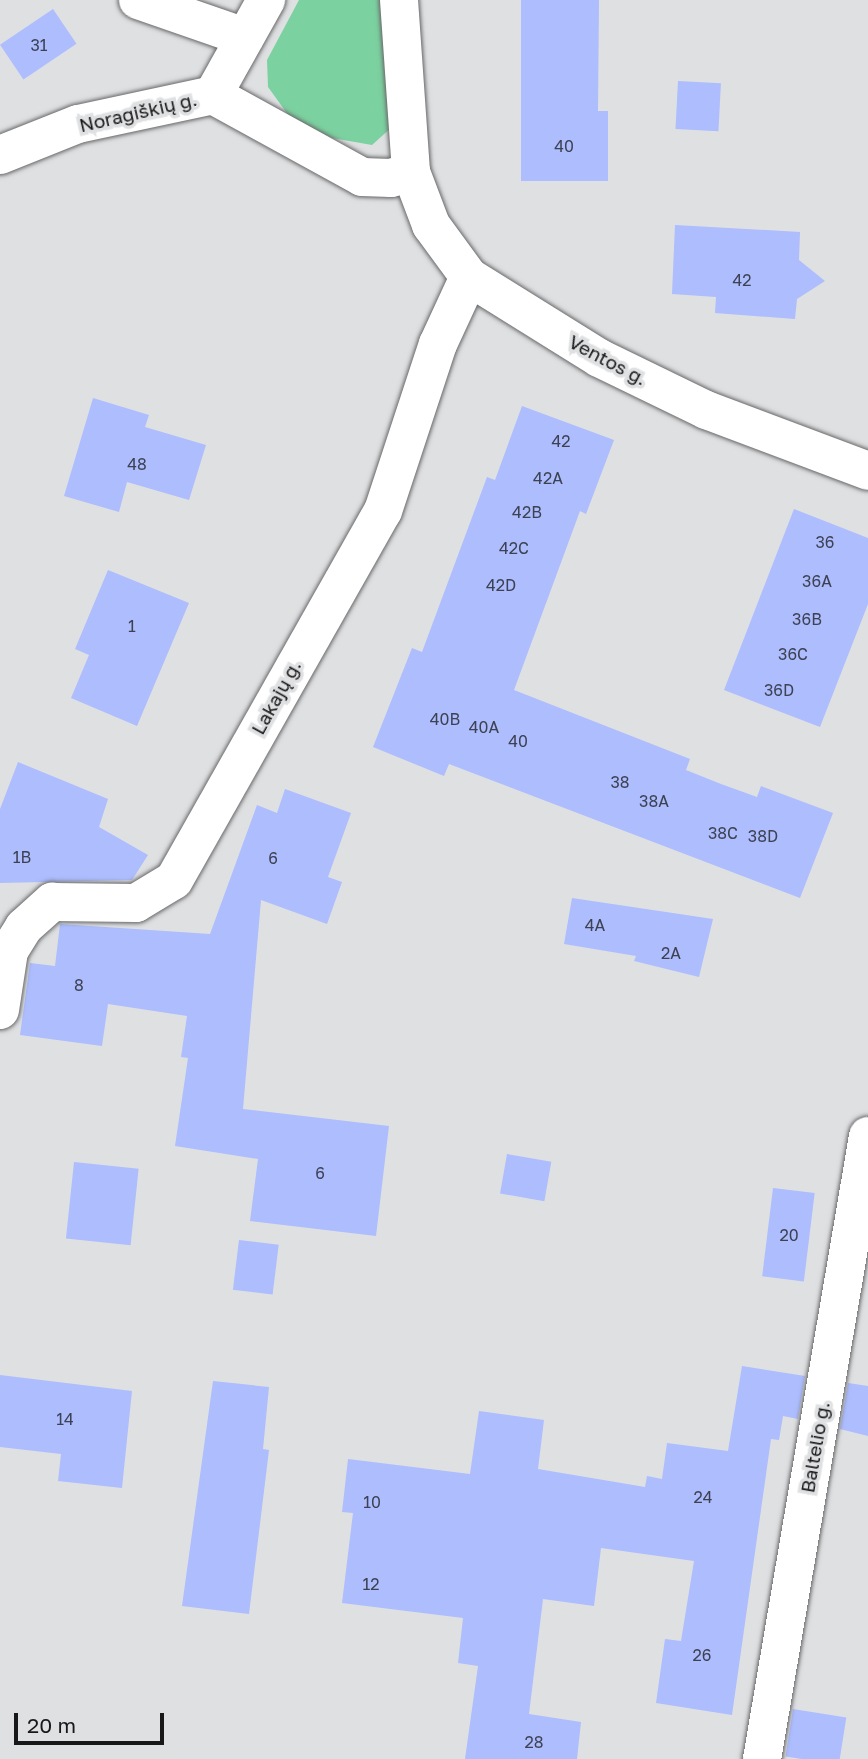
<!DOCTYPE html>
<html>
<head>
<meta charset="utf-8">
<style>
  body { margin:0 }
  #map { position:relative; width:868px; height:1759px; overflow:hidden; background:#dfe0e2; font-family:"Golos Text",sans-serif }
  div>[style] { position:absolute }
  .green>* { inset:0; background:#7cd1a0 }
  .building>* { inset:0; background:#adbdfe; transform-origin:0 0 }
  .roads { filter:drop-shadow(0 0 2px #68686a) drop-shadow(0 0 2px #68686a) }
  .minor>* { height:38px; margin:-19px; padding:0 19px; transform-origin:19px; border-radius:19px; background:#fff }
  span { translate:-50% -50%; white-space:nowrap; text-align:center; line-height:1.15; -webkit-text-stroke:7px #dfe0e2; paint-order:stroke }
  .number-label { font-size:16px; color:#3d4152 }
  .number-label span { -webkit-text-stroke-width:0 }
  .street-label { font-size:19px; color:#181819 }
  .scale { position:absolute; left:14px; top:1713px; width:150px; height:32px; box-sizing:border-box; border:4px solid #181819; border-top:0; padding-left:9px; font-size:21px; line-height:24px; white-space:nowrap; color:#181819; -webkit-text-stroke:5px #dfe0e2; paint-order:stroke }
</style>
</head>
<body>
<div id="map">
  <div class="green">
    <div style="clip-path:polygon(299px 0,384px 0,392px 127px,372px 145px,332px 138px,289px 116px,268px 87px,267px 60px)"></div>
  </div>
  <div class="building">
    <div style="clip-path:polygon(521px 0,599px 0,598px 111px,608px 111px,608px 181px,521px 181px)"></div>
    <div style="left:53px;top:9px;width:42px;height:64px;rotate:56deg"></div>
    <div style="left:678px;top:81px;width:43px;height:48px;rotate:3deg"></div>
    <div style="clip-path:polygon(675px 225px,800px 232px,799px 260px,825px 281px,797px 299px,795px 319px,715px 313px,716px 297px,672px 294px)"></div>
    <div style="clip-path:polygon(93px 398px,149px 415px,145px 427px,206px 445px,189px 500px,127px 482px,119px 512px,64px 496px)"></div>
    <div style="clip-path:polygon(522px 406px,614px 440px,586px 514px,580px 511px,514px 690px,690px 759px,686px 770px,721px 784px,757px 797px,761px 786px,833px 813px,800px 898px,449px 764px,444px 776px,373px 747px,412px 648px,422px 652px,487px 477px,495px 480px)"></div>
    <div style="clip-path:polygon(794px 509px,868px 538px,868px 604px,820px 727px,724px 690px)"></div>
    <div style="clip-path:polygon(108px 570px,189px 603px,137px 726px,71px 698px,89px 655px,75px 649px)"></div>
    <div style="clip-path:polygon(18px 762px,108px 799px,99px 827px,148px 855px,132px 880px,0 883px,0 809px)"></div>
    <div style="clip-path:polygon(285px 789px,351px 813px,328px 877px,342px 882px,327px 924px,261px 900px,243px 1109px,389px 1126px,376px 1236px,250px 1221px,258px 1159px,175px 1146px,188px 1058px,181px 1057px,187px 1016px,108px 1004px,102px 1046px,20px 1035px,30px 963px,55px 966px,60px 924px,210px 934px,257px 805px,277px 813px)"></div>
    <div style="clip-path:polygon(572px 898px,713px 919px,699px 977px,634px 961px,636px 956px,564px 944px)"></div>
    <div style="left:507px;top:1154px;width:45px;height:40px;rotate:10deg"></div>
    <div style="left:74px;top:1162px;width:65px;height:77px;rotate:6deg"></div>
    <div style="left:773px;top:1188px;width:42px;height:89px;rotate:7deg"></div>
    <div style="left:239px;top:1240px;width:40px;height:50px;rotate:7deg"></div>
    <div style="clip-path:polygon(742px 1366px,805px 1376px,798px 1419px,783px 1416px,779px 1440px,771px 1439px,732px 1715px,656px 1703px,665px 1639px,681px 1641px,694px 1561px,601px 1548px,594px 1606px,543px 1599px,529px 1714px,581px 1722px,577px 1759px,465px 1759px,478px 1666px,458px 1663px,463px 1618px,342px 1603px,353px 1513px,342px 1512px,348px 1459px,470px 1474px,479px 1411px,544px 1420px,538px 1469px,645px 1487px,647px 1476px,662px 1479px,667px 1443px,728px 1451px)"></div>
    <div style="clip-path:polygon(0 1375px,132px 1391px,122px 1488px,58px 1481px,61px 1454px,0 1447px)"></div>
    <div style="clip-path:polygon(213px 1381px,269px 1387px,263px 1449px,269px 1450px,249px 1614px,182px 1606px)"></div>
    <div style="clip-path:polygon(848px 1383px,868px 1386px,868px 1436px,840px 1429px)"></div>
    <div style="left:793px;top:1709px;width:54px;height:48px;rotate:9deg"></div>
  </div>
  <div class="roads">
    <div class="minor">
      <div style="left:138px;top:0;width:113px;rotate:19.1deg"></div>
      <div style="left:399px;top:0;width:172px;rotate:86deg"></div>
      <div style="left:411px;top:172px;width:57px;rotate:69.3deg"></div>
      <div style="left:431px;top:225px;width:64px;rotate:53.8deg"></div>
      <div style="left:469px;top:277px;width:153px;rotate:31.9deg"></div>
      <div style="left:599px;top:358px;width:119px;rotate:25.9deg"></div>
      <div style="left:706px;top:410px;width:173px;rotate:20.6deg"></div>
      <div style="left:213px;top:95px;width:170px;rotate:28.8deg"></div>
      <div style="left:362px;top:177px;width:29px;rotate:2deg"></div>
      <div style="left:391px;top:178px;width:21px;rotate:-17deg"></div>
      <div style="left:0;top:155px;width:84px;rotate:-21.7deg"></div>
      <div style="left:78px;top:124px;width:138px;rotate:-12.1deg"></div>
      <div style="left:213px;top:95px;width:109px;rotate:-60.8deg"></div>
      <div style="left:0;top:1010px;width:60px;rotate:-81.3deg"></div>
      <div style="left:9px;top:951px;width:28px;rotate:-58deg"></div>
      <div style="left:24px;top:927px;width:38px;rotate:-42deg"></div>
      <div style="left:52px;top:902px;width:84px;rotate:0.7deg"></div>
      <div style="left:136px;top:903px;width:44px;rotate:-31.2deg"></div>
      <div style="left:174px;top:880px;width:424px;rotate:-60.5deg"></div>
      <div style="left:383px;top:511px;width:176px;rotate:-71.8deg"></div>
      <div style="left:438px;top:344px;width:74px;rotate:-65.2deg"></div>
      <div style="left:762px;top:1759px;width:632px;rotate:-80.34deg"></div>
    </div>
  </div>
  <div class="number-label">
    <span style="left:39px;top:45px">31</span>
    <span style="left:564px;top:146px">40</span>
    <span style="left:742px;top:280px">42</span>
    <span style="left:561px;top:441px">42</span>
    <span style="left:137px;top:464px">48</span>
    <span style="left:548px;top:478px">42A</span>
    <span style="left:527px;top:512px">42B</span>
    <span style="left:825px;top:542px">36</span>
    <span style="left:514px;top:548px">42C</span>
    <span style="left:817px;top:581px">36A</span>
    <span style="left:501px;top:585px">42D</span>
    <span style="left:807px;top:619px">36B</span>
    <span style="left:132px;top:626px">1</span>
    <span style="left:793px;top:654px">36C</span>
    <span style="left:779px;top:690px">36D</span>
    <span style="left:445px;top:719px">40B</span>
    <span style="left:484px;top:727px">40A</span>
    <span style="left:518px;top:741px">40</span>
    <span style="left:620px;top:782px">38</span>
    <span style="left:654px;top:801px">38A</span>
    <span style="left:723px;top:833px">38C</span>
    <span style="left:763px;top:836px">38D</span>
    <span style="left:22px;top:857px">1B</span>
    <span style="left:273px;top:858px">6</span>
    <span style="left:595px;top:925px">4A</span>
    <span style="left:671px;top:953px">2A</span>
    <span style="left:79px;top:985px">8</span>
    <span style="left:320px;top:1173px">6</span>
    <span style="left:789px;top:1235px">20</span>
    <span style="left:65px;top:1419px">14</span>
    <span style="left:703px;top:1497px">24</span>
    <span style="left:372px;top:1502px">10</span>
    <span style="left:371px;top:1584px">12</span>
    <span style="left:702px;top:1655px">26</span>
    <span style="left:534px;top:1742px">28</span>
  </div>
  <div class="street-label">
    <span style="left:138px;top:112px;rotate:-13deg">Noragiškių g.</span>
    <span style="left:608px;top:360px;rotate:28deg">Ventos g.</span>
    <span style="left:276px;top:697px;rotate:-61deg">Lakajų g.</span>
    <span style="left:815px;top:1447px;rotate:-80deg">Baltelio g.</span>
  </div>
  <div class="scale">20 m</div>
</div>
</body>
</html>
